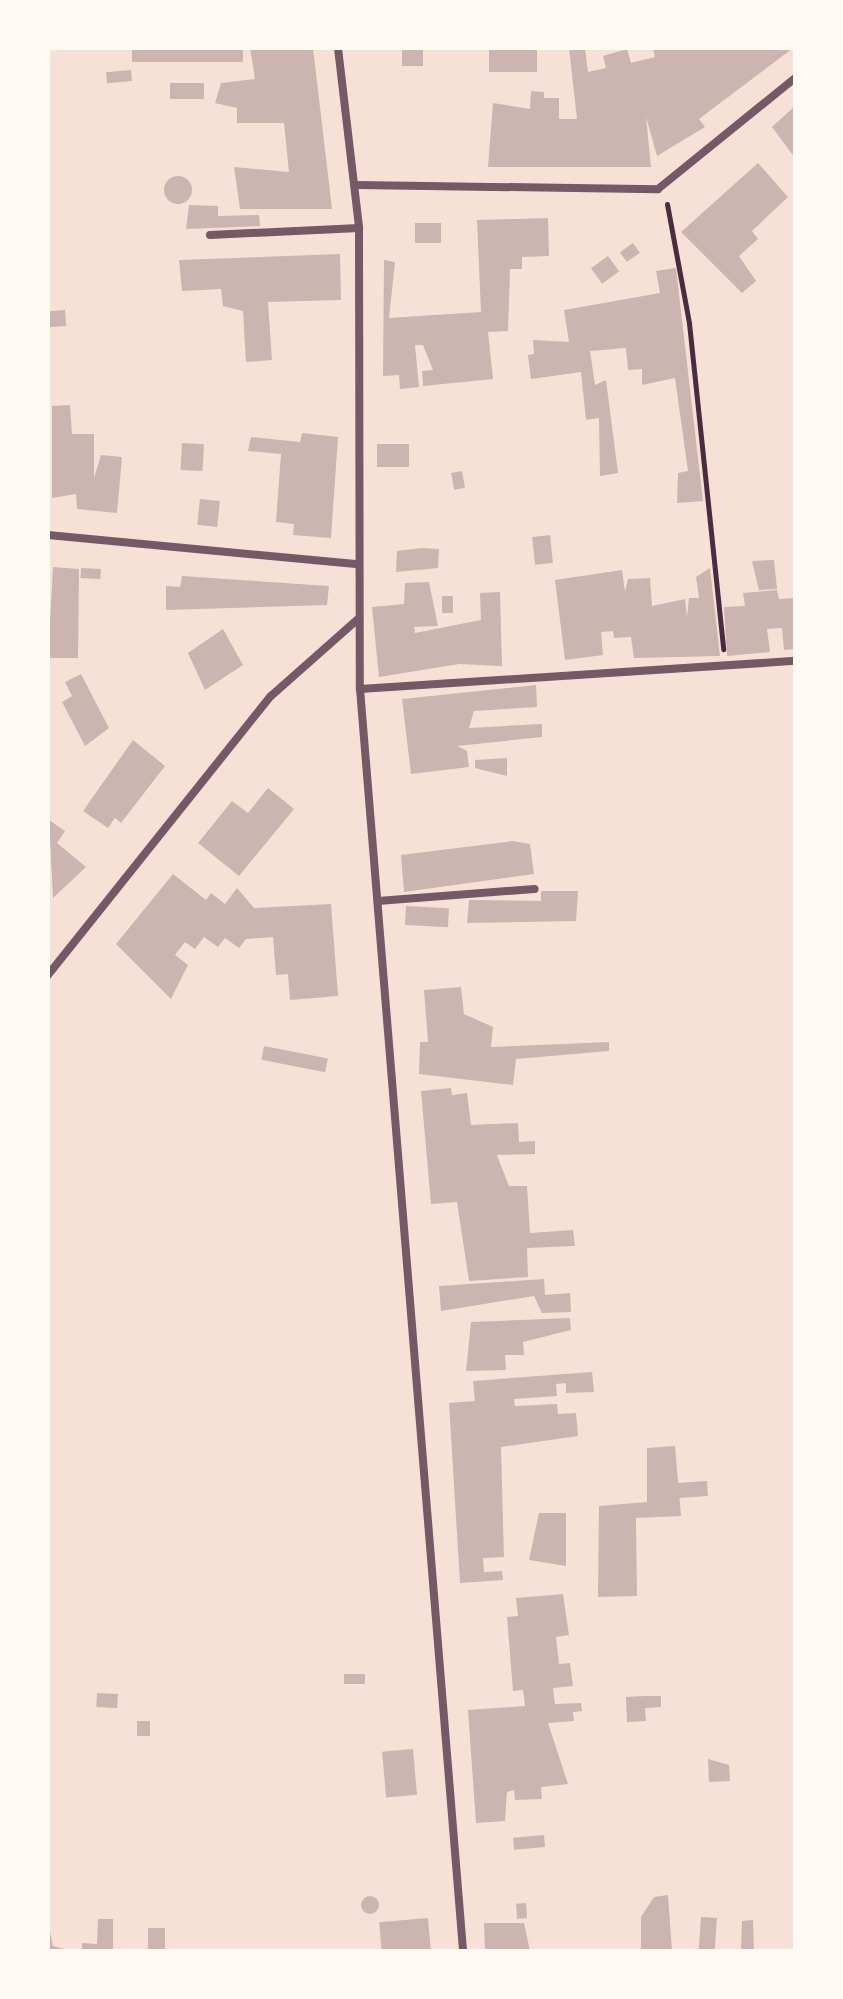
<!DOCTYPE html>
<html>
<head>
<meta charset="utf-8">
<style>
  body { margin:0 }
  #map { position:relative; width:843px; height:1999px; overflow:hidden; background:#f7e1d7; font-family:"Exo 2",sans-serif }
  div>[style] { position:absolute }
  .building>* { inset:0; background:#ccb4b1; transform-origin:0 0 }
  .round { border-radius:50% }
  .path>* { height:5px; margin:-2.5px; padding:0 2.5px; transform-origin:2.5px; border-radius:2.5px; background:#4a2c40 }
  .minor>* { height:8px; margin:-4px; padding:0 4px; transform-origin:4px; border-radius:4px; background:#755966 }
  span { translate:-50% -50%; white-space:nowrap; text-align:center; line-height:1.15; -webkit-text-stroke:6px #fffaf5; paint-order:stroke }
  .frame { position:absolute; inset:0; border:50px solid #fffaf5; pointer-events:none }
</style>
</head>
<body>
<div id="map">
  <div class="building">
    <div style="left:132px;top:48px;width:111px;height:14px"></div>
    <div style="clip-path:polygon(250px 48px,313px 48px,332px 209px,240px 209px,234px 167px,289px 172px,284px 123px,237px 123px,237px 108px,215px 103px,221px 83px,255px 79px)"></div>
    <div style="left:402px;top:48px;width:21px;height:18px"></div>
    <div style="left:489px;top:48px;width:48px;height:24px"></div>
    <div style="clip-path:polygon(569px 48px,585px 48px,588px 72px,606px 68px,603px 56px,627px 49px,631px 63px,655px 57px,653px 48px,793px 48px,699px 119px,705px 127px,657px 156px,646px 117px,651px 167px,488px 167px,493px 103px,530px 109px,531px 91px,544px 92px,544px 98px,559px 98px,559px 119px,577px 119px)"></div>
    <div style="left:131px;top:70px;width:11px;height:25px;rotate:85deg"></div>
    <div style="left:204px;top:83px;width:16px;height:34px;rotate:90deg"></div>
    <div style="clip-path:polygon(795px 106px,795px 158px,772px 127px)"></div>
    <div style="clip-path:polygon(758px 163px,788px 197px,752px 231px,758px 239px,739px 256px,756px 281px,742px 293px,681px 232px)"></div>
    <div class="round" style="left:164px;top:176px;width:28px;height:28px"></div>
    <div style="clip-path:polygon(189px 205px,218px 206px,218px 216px,259px 215px,260px 226px,186px 229px)"></div>
    <div style="clip-path:polygon(548px 218px,549px 256px,522px 257px,522px 269px,510px 269px,508px 331px,488px 332px,493px 379px,423px 386px,422px 371px,433px 370px,423px 345px,415px 345px,419px 387px,400px 389px,399px 375px,383px 376px,384px 260px,395px 262px,389px 318px,481px 312px,477px 220px)"></div>
    <div style="left:441px;top:223px;width:20px;height:26px;rotate:90deg"></div>
    <div style="left:633px;top:243px;width:12px;height:16px;rotate:55deg"></div>
    <div style="clip-path:polygon(340px 254px,341px 300px,268px 302px,272px 360px,246px 362px,243px 311px,223px 306px,221px 289px,182px 291px,179px 260px)"></div>
    <div style="left:608px;top:256px;width:19px;height:21px;rotate:54deg"></div>
    <div style="clip-path:polygon(676px 268px,703px 501px,677px 503px,678px 473px,688px 471px,675px 378px,642px 385px,642px 369px,628px 370px,626px 348px,590px 351px,595px 385px,606px 380px,618px 473px,600px 476px,599px 418px,586px 420px,581px 372px,531px 379px,528px 355px,534px 354px,533px 340px,569px 342px,564px 310px,660px 293px,656px 271px)"></div>
    <div style="left:65px;top:310px;width:16px;height:17px;rotate:86deg"></div>
    <div style="clip-path:polygon(70px 405px,72px 434px,94px 434px,94px 478px,101px 455px,122px 457px,117px 513px,77px 509px,76px 494px,52px 498px,52px 406px)"></div>
    <div style="clip-path:polygon(302px 433px,338px 437px,331px 538px,293px 535px,294px 524px,276px 522px,281px 454px,248px 451px,251px 437px,300px 442px)"></div>
    <div style="left:182px;top:443px;width:22px;height:27px;rotate:3deg"></div>
    <div style="left:377px;top:444px;width:32px;height:23px"></div>
    <div style="left:462px;top:471px;width:17px;height:11px;rotate:80deg"></div>
    <div style="left:200px;top:499px;width:20px;height:26px;rotate:6deg"></div>
    <div style="left:550px;top:535px;width:28px;height:18px;rotate:84deg"></div>
    <div style="clip-path:polygon(422px 548px,439px 549px,438px 568px,396px 572px,397px 551px)"></div>
    <div style="clip-path:polygon(774px 560px,777px 589px,759px 590px,752px 561px)"></div>
    <div style="clip-path:polygon(53px 567px,79px 569px,78px 658px,48px 658px)"></div>
    <div style="left:81px;top:568px;width:20px;height:10px;rotate:3deg"></div>
    <div style="clip-path:polygon(710px 568px,720px 656px,634px 658px,631px 637px,614px 638px,613px 631px,601px 632px,603px 655px,565px 660px,555px 580px,622px 570px,625px 592px,628px 579px,650px 578px,652px 606px,685px 599px,687px 617px,689px 598px,699px 598px,696px 577px)"></div>
    <div style="clip-path:polygon(182px 576px,329px 586px,327px 605px,166px 610px,166px 586px,180px 587px)"></div>
    <div style="clip-path:polygon(429px 582px,438px 626px,414px 627px,415px 633px,481px 620px,480px 593px,500px 592px,502px 666px,459px 664px,379px 677px,372px 607px,404px 604px,405px 583px)"></div>
    <div style="clip-path:polygon(777px 590px,779px 599px,795px 598px,795px 649px,784px 650px,782px 628px,767px 629px,770px 652px,727px 656px,724px 607px,745px 606px,743px 593px)"></div>
    <div style="left:442px;top:596px;width:11px;height:17px"></div>
    <div style="clip-path:polygon(223px 629px,243px 665px,205px 690px,188px 653px)"></div>
    <div style="clip-path:polygon(81px 674px,109px 728px,85px 746px,62px 702px,72px 696px,65px 682px)"></div>
    <div style="clip-path:polygon(536px 685px,537px 707px,474px 711px,469px 728px,542px 724px,542px 737px,457px 746px,467px 751px,469px 767px,411px 774px,402px 699px)"></div>
    <div style="clip-path:polygon(133px 740px,165px 766px,121px 823px,115px 818px,108px 828px,83px 811px)"></div>
    <div style="clip-path:polygon(507px 758px,507px 776px,475px 768px,475px 760px)"></div>
    <div style="clip-path:polygon(268px 788px,294px 809px,239px 876px,198px 843px,232px 801px,248px 813px)"></div>
    <div style="clip-path:polygon(49px 820px,65px 831px,57px 843px,86px 867px,53px 898px)"></div>
    <div style="clip-path:polygon(513px 841px,530px 844px,534px 874px,404px 892px,401px 855px)"></div>
    <div style="clip-path:polygon(173px 874px,206px 900px,211px 893px,225px 904px,237px 888px,254px 908px,331px 904px,338px 996px,290px 1000px,288px 974px,276px 975px,273px 937px,246px 939px,239px 948px,225px 938px,218px 947px,204px 937px,195px 949px,185px 942px,175px 955px,188px 965px,171px 999px,116px 944px)"></div>
    <div style="clip-path:polygon(541px 891px,578px 891px,576px 921px,467px 923px,469px 900px,541px 901px)"></div>
    <div style="left:406px;top:906px;width:43px;height:19px;rotate:3deg"></div>
    <div style="clip-path:polygon(461px 987px,464px 1014px,493px 1027px,491px 1047px,609px 1042px,609px 1051px,516px 1059px,513px 1085px,419px 1074px,420px 1042px,428px 1042px,424px 990px)"></div>
    <div style="left:264px;top:1046px;width:65px;height:14px;rotate:11deg"></div>
    <div style="clip-path:polygon(451px 1088px,452px 1095px,467px 1093px,471px 1125px,518px 1123px,519px 1142px,535px 1141px,535px 1154px,497px 1155px,509px 1186px,527px 1186px,530px 1233px,573px 1230px,575px 1246px,527px 1248px,528px 1277px,469px 1281px,457px 1202px,431px 1204px,421px 1091px)"></div>
    <div style="clip-path:polygon(544px 1279px,545px 1295px,570px 1293px,571px 1312px,542px 1313px,534px 1296px,441px 1311px,439px 1286px)"></div>
    <div style="clip-path:polygon(570px 1318px,571px 1330px,523px 1342px,524px 1355px,505px 1355px,506px 1370px,466px 1371px,471px 1322px)"></div>
    <div style="clip-path:polygon(592px 1372px,594px 1392px,566px 1393px,566px 1383px,556px 1384px,557px 1396px,514px 1399px,515px 1406px,557px 1404px,558px 1414px,576px 1413px,578px 1436px,501px 1447px,504px 1557px,483px 1558px,484px 1572px,502px 1571px,503px 1580px,460px 1583px,449px 1403px,475px 1401px,473px 1381px)"></div>
    <div style="clip-path:polygon(675px 1446px,681px 1516px,636px 1518px,637px 1596px,598px 1597px,599px 1506px,647px 1502px,647px 1448px)"></div>
    <div style="left:707px;top:1481px;width:15px;height:30px;rotate:86deg"></div>
    <div style="clip-path:polygon(539px 1513px,566px 1513px,566px 1566px,529px 1560px)"></div>
    <div style="clip-path:polygon(563px 1594px,569px 1635px,556px 1637px,559px 1664px,570px 1663px,573px 1686px,553px 1688px,555px 1704px,581px 1703px,582px 1711px,573px 1712px,574px 1721px,548px 1723px,568px 1784px,541px 1787px,542px 1799px,515px 1800px,514px 1790px,507px 1792px,505px 1821px,476px 1823px,468px 1710px,525px 1706px,523px 1690px,513px 1691px,507px 1617px,518px 1616px,516px 1598px)"></div>
    <div style="left:365px;top:1674px;width:10px;height:21px;rotate:90deg"></div>
    <div style="left:97px;top:1693px;width:21px;height:14px;rotate:3deg"></div>
    <div style="clip-path:polygon(646px 1696px,661px 1696px,661px 1707px,645px 1708px,646px 1721px,627px 1722px,626px 1697px)"></div>
    <div style="left:137px;top:1721px;width:13px;height:15px"></div>
    <div style="left:413px;top:1749px;width:46px;height:31px;rotate:85deg"></div>
    <div style="clip-path:polygon(708px 1759px,729px 1765px,730px 1781px,709px 1782px)"></div>
    <div style="left:544px;top:1835px;width:12px;height:31px;rotate:85deg"></div>
    <div style="clip-path:polygon(668px 1895px,672px 1951px,641px 1951px,641px 1917px,654px 1897px)"></div>
    <div class="round" style="left:361px;top:1896px;width:18px;height:18px"></div>
    <div style="left:526px;top:1903px;width:15px;height:10px;rotate:86deg"></div>
    <div style="left:701px;top:1917px;width:16px;height:34px;rotate:4deg"></div>
    <div style="left:428px;top:1918px;width:33px;height:49px;rotate:85deg"></div>
    <div style="clip-path:polygon(98px 1919px,113px 1919px,113px 1951px,82px 1951px,82px 1943px,97px 1944px)"></div>
    <div style="clip-path:polygon(753px 1920px,754px 1951px,741px 1951px,742px 1921px)"></div>
    <div style="clip-path:polygon(48px 1922px,53px 1946px,71px 1951px,48px 1951px)"></div>
    <div style="clip-path:polygon(484px 1923px,524px 1923px,530px 1951px,485px 1951px)"></div>
    <div style="left:148px;top:1928px;width:17px;height:23px"></div>
  </div>
  <div class="path">
    <div style="left:667px;top:204px;width:121px;rotate:79.5deg"></div>
    <div style="left:689px;top:323px;width:328px;rotate:84deg"></div>
  </div>
  <div class="minor">
    <div style="left:338px;top:48px;width:181px;rotate:83.3deg"></div>
    <div style="left:359px;top:228px;width:461px;rotate:89.9deg"></div>
    <div style="left:360px;top:689px;width:1266px;rotate:85.33deg"></div>
    <div style="left:356px;top:185px;width:302px;rotate:0.8deg"></div>
    <div style="left:658px;top:189px;width:176px;rotate:-39deg"></div>
    <div style="left:210px;top:235px;width:149px;rotate:-2.7deg"></div>
    <div style="left:48px;top:535px;width:309px;rotate:5.4deg"></div>
    <div style="left:360px;top:689px;width:436px;rotate:-3.7deg"></div>
    <div style="left:378px;top:901px;width:157px;rotate:-4.4deg"></div>
    <div style="left:48px;top:975px;width:357px;rotate:-51.4deg"></div>
    <div style="left:271px;top:696px;width:115px;rotate:-41.5deg"></div>
  </div>
  <div class="frame"></div>
</div>
</body>
</html>
